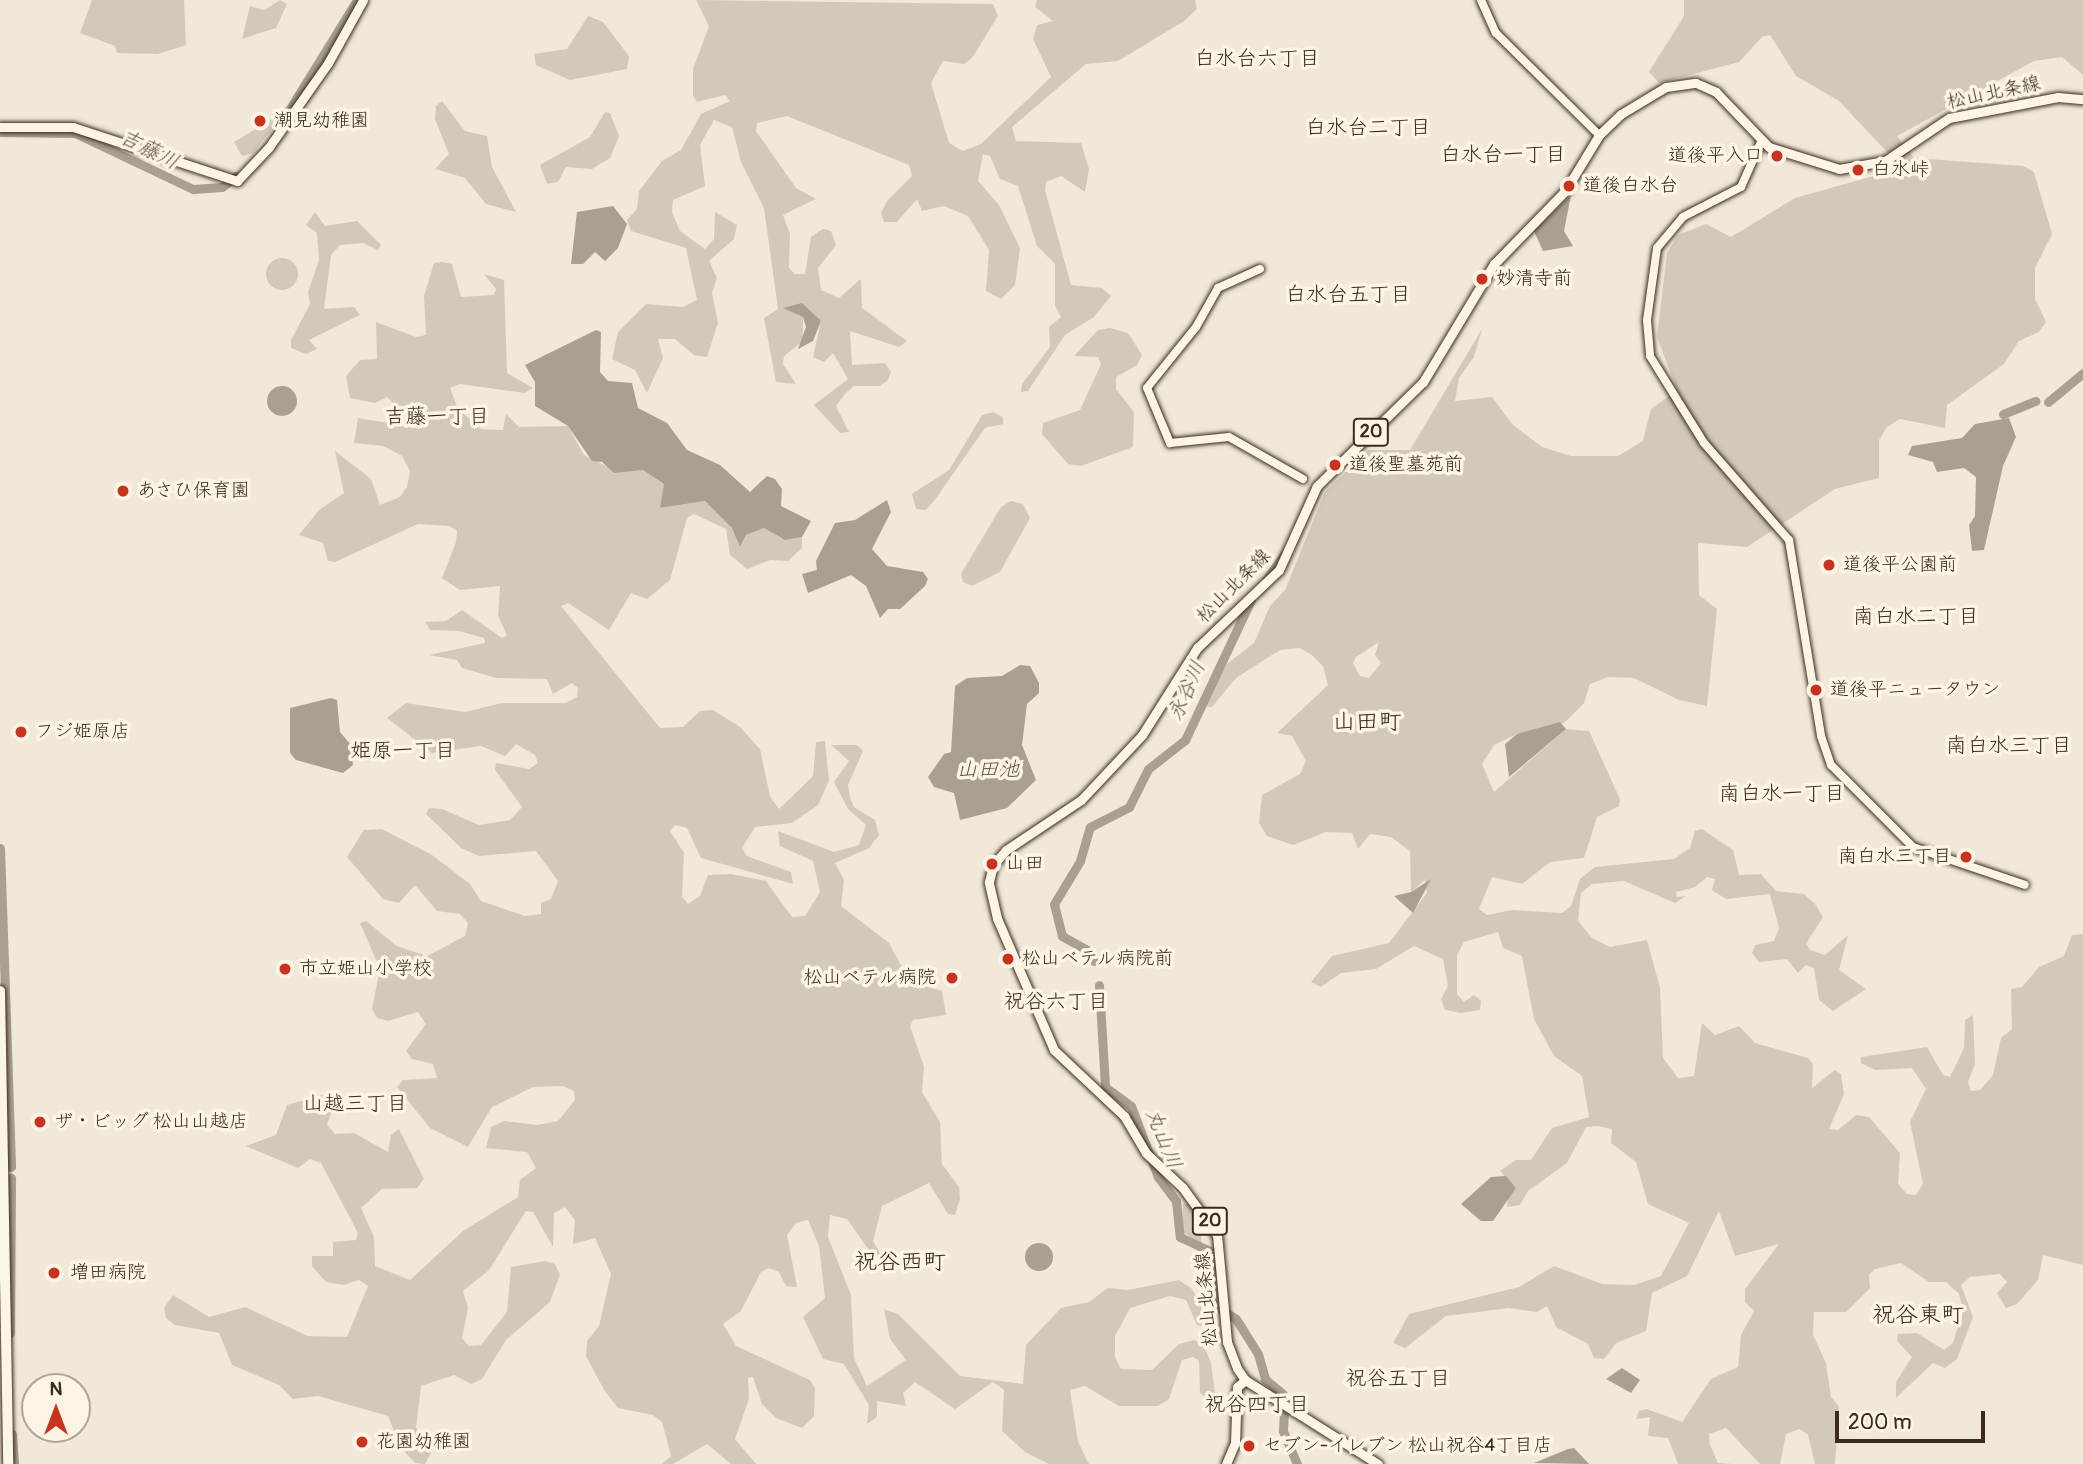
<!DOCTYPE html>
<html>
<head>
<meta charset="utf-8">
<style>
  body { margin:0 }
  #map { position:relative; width:2083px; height:1464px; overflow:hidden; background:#f0e9d9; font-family:Pangolin,"Klee One",sans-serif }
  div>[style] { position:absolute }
  .green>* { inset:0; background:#d2c9ba }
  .round { border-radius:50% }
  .water>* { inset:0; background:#aaa091 }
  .river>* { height:9px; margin:-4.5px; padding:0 4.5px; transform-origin:4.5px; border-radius:4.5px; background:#aaa091 }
  .roads { filter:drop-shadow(0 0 2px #3b2a1e) drop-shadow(0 0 2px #3b2a1e) }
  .secondary>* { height:8px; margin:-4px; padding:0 4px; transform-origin:4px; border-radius:4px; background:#fcf5e5 }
  .primary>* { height:9px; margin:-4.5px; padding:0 4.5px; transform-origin:4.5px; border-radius:4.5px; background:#fcf5e5 }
  .highway>* { height:10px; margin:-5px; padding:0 5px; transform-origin:5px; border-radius:5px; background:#fcf5e5 }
  .dots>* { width:19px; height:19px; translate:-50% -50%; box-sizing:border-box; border:4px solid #fcf5e5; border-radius:50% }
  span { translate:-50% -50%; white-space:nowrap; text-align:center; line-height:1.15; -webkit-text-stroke:7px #fcf5e5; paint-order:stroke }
  .shield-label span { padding:2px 5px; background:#fcf5e5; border:2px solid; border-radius:5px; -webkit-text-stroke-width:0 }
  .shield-label { font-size:18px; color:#3b2a1e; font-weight:700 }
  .street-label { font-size:19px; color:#3b2a1e }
  .poi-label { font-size:19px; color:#3b2a1e }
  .left { translate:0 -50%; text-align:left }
  .right { translate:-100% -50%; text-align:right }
  .neighbourhood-label { font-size:21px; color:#3b2a1e }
  .water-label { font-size:21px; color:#625346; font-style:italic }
  .quarter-label { font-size:23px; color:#3b2a1e }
  .north { position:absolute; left:21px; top:1373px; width:70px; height:70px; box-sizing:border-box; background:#fcf5e5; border:2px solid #afa495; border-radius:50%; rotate:0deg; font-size:19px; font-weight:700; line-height:28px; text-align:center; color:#3b2a1e }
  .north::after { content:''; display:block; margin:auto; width:24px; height:32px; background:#c8321e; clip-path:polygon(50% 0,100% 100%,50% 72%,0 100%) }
  .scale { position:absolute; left:1835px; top:1411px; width:150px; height:32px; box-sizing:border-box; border:4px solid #3b2a1e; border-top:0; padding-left:9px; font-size:21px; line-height:24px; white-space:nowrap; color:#3b2a1e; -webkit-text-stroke:5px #fcf5e5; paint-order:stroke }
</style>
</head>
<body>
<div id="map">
  <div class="green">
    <div style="clip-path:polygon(92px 0,184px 0,186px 45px,158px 54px,117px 53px,115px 46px,80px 33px)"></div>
    <div style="clip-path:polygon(280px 0,287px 4px,276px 28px,242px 39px,250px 6px,264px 10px)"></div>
    <div style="clip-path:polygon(696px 0,993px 4px,998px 16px,972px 58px,964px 64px,943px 61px,931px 83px,949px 143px,963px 151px,981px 144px,1051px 77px,1033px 39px,1037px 25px,1053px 21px,1035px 7px,1037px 0,1195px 0,1197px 9px,1184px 21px,1118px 61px,1086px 64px,1012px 127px,1016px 141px,1081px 143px,1089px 169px,1085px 192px,1061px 176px,1046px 182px,1045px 190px,1071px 285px,1102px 288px,1111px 296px,1094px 317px,1065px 335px,1028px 391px,1021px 392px,1022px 384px,1050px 347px,1049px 327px,1061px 317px,1055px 305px,1055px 264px,1037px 246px,1018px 186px,1000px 179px,990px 156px,983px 154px,978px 181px,999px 205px,1020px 248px,1015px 285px,1001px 299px,986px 291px,989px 250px,968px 216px,944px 206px,922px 211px,917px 199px,897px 222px,884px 222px,881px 213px,887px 201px,912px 176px,909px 165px,787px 116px,757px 123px,756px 131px,796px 188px,816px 199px,783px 215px,790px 234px,789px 268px,795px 274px,805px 274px,811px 237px,823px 229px,831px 231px,836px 245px,818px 268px,821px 290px,839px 298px,861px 279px,862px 308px,907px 341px,899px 347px,850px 331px,852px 365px,885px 363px,891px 372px,888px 380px,880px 386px,854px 386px,846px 393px,836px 406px,849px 432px,840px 433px,814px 405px,848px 379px,833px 353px,824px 362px,813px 357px,821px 321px,803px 316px,803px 341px,784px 356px,783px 364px,796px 384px,776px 382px,764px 318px,778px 309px,764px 208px,741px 162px,732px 127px,714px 120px,700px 145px,705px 186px,673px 200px,672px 212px,680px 231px,705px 249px,714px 239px,715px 212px,737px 225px,734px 239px,709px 261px,717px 278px,712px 293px,718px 323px,707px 357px,694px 355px,675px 339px,658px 339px,663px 358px,647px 393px,635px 370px,612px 359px,618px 332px,646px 304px,683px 307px,697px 300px,686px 248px,631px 231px,627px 220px,637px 209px,639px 191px,662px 161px,681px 150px,701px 114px,730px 101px,725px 95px,697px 102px,693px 96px,693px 69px,709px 26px)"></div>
    <div style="clip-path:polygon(evenodd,1684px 0,2083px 0,2083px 75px,2062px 57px,2034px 61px,1897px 136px,1914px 158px,2023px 166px,2034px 172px,2052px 234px,2035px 268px,2035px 299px,2046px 322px,2039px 332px,2019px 341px,2004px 364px,1947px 405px,1945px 428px,1900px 419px,1887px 427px,1879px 440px,1879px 478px,1835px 489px,1747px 547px,1698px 543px,1699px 595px,1717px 609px,1707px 706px,1679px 700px,1634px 678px,1608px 677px,1590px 684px,1584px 703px,1564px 723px,1517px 734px,1494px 745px,1482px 764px,1494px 792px,1566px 729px,1589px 731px,1620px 799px,1619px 806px,1597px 817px,1584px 858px,1550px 862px,1522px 884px,1492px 877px,1479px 909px,1487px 915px,1512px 910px,1562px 913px,1571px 906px,1580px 879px,1595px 867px,1674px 859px,1690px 848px,1695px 831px,1702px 829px,1733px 850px,1739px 875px,1761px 874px,1776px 891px,1804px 894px,1815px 904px,1823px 917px,1806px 944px,1810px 950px,1825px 955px,1848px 935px,1839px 970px,1866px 989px,1833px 1011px,1819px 1000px,1814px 968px,1806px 965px,1798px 973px,1787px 959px,1759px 962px,1752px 953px,1755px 945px,1774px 941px,1779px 928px,1770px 894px,1726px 899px,1712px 890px,1715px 879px,1707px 877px,1695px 887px,1676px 892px,1677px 897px,1686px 896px,1675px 903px,1624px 881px,1592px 884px,1581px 893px,1578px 921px,1592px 938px,1610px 947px,1647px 940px,1660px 988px,1663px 1058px,1678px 1078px,1694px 1076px,1702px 1023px,1715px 1035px,1739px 1026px,1755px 1043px,1808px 1058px,1813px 1064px,1812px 1088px,1835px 1070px,1841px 1074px,1844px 1094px,1829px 1129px,1838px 1130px,1856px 1115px,1869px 1117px,1900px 1153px,1898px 1184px,1907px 1194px,1916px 1195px,1923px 1184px,1910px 1122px,1926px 1089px,1912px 1068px,1875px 1070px,1861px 1063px,1861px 1057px,1927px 1047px,1943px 1075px,1950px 1077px,1964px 1048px,1965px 1020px,1973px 1015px,1975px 1064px,1968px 1082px,1971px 1091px,1980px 1090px,1993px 1075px,2001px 1038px,2012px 1029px,2011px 989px,2022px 987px,2039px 967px,2064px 956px,2072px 935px,2083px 934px,2083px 1265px,2043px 1255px,2038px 1280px,2017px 1304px,2006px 1308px,1997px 1293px,2007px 1282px,2000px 1274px,1970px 1277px,1961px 1285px,1973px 1317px,1957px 1359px,1945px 1368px,1933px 1363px,1896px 1398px,1896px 1382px,1912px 1357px,1897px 1341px,1898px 1334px,1917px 1333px,1944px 1350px,1953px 1343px,1963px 1309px,1959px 1294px,1946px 1282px,1929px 1282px,1901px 1263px,1875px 1269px,1869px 1275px,1870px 1288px,1846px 1312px,1814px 1312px,1813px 1335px,1826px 1363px,1831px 1397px,1839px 1407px,1835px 1464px,1815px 1464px,1808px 1435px,1800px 1429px,1786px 1434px,1780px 1464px,1760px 1464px,1726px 1428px,1709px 1434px,1710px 1445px,1718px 1463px,1733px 1464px,1678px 1464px,1668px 1438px,1648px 1436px,1650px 1417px,1636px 1419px,1639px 1411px,1647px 1409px,1682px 1422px,1711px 1379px,1738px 1367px,1741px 1335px,1754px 1311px,1745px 1302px,1745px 1289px,1779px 1244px,1735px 1256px,1719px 1211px,1687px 1276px,1652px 1293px,1646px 1331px,1616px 1343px,1604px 1359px,1594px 1358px,1588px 1344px,1556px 1327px,1547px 1306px,1537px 1312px,1509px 1308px,1446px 1316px,1405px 1348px,1393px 1343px,1409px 1314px,1519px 1287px,1554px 1266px,1602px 1284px,1634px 1285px,1661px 1276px,1689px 1223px,1648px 1204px,1636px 1162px,1611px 1143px,1612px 1129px,1598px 1126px,1586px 1127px,1567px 1163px,1528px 1191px,1520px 1205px,1507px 1207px,1510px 1182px,1500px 1171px,1516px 1160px,1531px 1160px,1552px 1128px,1589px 1117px,1582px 1076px,1554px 1056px,1534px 1019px,1522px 956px,1503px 948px,1498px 932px,1464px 942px,1457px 955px,1457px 994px,1464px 1002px,1474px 995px,1481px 1001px,1480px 1010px,1461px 1013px,1445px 1010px,1441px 999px,1448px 986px,1443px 959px,1414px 946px,1376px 969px,1341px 973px,1321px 987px,1311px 982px,1332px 956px,1389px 943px,1427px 893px,1425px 880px,1411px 892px,1410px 851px,1391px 837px,1370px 834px,1358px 849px,1352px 833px,1326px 832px,1293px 845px,1267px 836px,1259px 823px,1262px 795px,1300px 774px,1306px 761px,1292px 736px,1277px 733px,1328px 685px,1323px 666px,1313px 656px,1300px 648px,1280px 650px,1236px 678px,1212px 707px,1202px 706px,1223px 667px,1254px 643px,1270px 606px,1285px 590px,1325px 492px,1368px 450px,1410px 450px,1482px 329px,1474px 357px,1459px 378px,1455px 401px,1492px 397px,1513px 425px,1542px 447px,1571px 456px,1618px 456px,1643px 441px,1651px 409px,1677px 390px,1657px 337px,1667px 253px,1678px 235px,1706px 224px,1731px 237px,1795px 198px,1902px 168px,1839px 101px,1796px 76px,1770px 35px,1762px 37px,1739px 62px,1659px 83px,1649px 72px,1684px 16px,1684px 0,1379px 642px,1375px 655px,1381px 663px,1369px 678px,1360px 676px,1353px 663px,1356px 657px,1379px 642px)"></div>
    <div style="clip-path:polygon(588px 16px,603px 22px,629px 56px,627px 69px,570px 80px,536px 65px,534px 54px,567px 49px)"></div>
    <div style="clip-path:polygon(442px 101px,465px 131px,487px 136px,492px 167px,516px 212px,486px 204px,465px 178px,435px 169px,449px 154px,435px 119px,436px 106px)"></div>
    <div style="clip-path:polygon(605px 112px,610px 113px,619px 136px,610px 158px,592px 169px,566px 167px,558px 182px,547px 184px,540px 165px,590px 137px)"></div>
    <div style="clip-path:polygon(272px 119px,275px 126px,253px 153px,242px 156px,234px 142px)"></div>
    <div style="clip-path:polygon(315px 212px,325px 226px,357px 221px,381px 245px,378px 250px,363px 243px,340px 245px,331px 255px,324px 309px,354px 307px,360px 315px,309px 340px,317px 349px,306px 354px,291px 348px,291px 340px,310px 304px,308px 292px,319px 260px,317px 233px,306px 225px)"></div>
    <div class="round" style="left:266px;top:258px;width:32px;height:32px"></div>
    <div style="clip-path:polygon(442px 262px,452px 264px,461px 297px,494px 295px,496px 289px,484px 274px,504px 280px,507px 373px,533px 388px,525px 393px,460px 384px,450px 388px,458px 409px,481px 429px,503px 430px,506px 414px,519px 427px,568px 426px,584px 455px,618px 472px,643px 470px,664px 484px,661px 508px,705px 501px,733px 528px,740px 547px,746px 535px,764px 528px,785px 540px,802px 537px,802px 548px,788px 561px,770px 560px,747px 569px,730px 555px,726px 529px,694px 514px,687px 518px,670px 580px,647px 599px,631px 593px,609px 630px,568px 603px,561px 606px,660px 728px,683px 727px,700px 711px,713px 710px,740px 727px,760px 749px,770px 796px,779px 809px,813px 776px,816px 742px,825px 741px,829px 781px,818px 805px,792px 823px,755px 827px,742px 848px,747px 856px,791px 872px,793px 884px,701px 858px,687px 828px,675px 825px,670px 831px,684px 853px,682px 897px,688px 904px,700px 896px,708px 875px,731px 874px,766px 881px,792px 917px,805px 916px,820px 892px,813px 861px,780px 846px,778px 831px,834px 852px,859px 845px,866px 825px,848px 809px,834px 782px,849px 761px,831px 745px,857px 745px,863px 751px,848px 785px,850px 798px,854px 807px,875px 820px,879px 835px,869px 848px,835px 863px,844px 880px,841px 906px,889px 943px,910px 982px,942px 991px,946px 1015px,913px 1020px,910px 1026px,924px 1067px,922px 1092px,940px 1122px,942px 1164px,959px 1187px,960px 1199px,955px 1215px,948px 1214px,929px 1183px,882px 1206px,873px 1241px,885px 1262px,878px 1263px,847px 1219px,830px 1215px,828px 1237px,851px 1295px,854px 1358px,867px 1386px,906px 1360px,890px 1339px,884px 1309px,898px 1314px,960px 1376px,1023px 1384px,1026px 1345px,1061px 1308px,1089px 1302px,1108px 1288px,1128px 1290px,1179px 1280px,1191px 1288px,1214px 1323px,1208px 1328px,1197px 1325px,1186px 1300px,1170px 1296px,1130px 1308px,1115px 1336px,1115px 1357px,1121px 1369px,1152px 1370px,1179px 1344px,1195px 1340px,1204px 1346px,1211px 1363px,1218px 1416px,1200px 1392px,1199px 1361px,1193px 1357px,1182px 1360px,1169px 1399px,1158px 1406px,1119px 1406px,1085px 1386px,1070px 1390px,1078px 1442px,1089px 1464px,1049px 1464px,1025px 1452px,1002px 1431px,1004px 1390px,993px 1382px,955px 1409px,915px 1382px,903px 1393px,906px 1406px,877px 1401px,877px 1417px,867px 1424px,869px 1405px,844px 1364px,823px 1359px,803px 1317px,825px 1298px,819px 1246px,808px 1220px,796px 1223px,787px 1235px,797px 1287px,786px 1286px,779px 1272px,769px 1268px,761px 1272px,741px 1311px,723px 1324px,736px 1346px,810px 1380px,815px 1388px,814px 1416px,802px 1428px,776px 1418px,762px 1404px,753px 1377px,748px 1378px,749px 1399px,735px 1439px,756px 1464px,731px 1464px,707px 1444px,673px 1464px,662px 1464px,671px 1456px,662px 1422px,653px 1415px,618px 1408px,604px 1390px,586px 1356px,587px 1341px,599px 1326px,611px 1274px,595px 1238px,573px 1244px,575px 1220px,565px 1207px,554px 1213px,553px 1247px,533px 1212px,526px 1211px,489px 1270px,463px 1291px,468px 1308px,462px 1338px,469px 1346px,481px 1345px,507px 1312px,511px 1267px,545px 1261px,555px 1264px,560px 1275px,550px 1302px,506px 1340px,482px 1379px,471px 1384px,454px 1375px,421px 1386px,416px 1428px,431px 1453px,425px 1464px,415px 1463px,401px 1448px,388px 1416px,318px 1396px,293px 1399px,279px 1385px,232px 1365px,219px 1333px,175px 1325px,166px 1318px,164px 1308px,173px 1295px,209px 1317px,245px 1307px,308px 1336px,347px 1337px,368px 1286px,359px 1280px,344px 1285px,326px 1282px,312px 1266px,312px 1256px,333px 1256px,333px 1242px,356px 1240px,358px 1233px,321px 1163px,310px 1159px,298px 1168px,246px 1146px,276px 1135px,287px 1105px,329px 1093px,334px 1104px,327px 1125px,335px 1134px,354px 1133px,388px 1152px,391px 1135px,399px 1129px,424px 1179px,417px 1188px,382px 1189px,361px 1208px,374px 1237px,375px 1266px,410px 1280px,463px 1231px,518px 1197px,520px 1180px,536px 1168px,527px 1152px,486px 1148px,491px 1127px,504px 1121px,537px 1125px,558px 1121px,575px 1100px,574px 1091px,563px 1086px,533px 1087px,492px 1107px,468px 1147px,430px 1128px,397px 1087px,403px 1080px,437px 1078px,433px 1064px,412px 1059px,406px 1051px,426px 1024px,418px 1012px,388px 1021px,377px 1018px,372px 1009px,380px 969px,360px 923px,366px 921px,397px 946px,427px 956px,465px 936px,468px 923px,460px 914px,437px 911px,415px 885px,399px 903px,383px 899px,347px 857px,364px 830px,382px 829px,432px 855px,470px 884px,481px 901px,525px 916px,541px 914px,541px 903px,551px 899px,558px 881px,536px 851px,479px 856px,461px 848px,426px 814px,429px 808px,442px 809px,479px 825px,510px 820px,522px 807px,495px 770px,496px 763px,529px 769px,538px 763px,535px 755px,516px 744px,505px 756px,481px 746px,432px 753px,387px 718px,406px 703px,465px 712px,502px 703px,566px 703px,577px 697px,578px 688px,572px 683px,553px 694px,547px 679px,496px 678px,462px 668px,457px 660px,429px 655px,485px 643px,484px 638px,459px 631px,430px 630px,425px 622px,446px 621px,462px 610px,502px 638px,507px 635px,498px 616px,500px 586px,460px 590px,442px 578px,456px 542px,457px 531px,450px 526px,418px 524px,335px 562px,328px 561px,323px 543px,299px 535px,319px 510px,344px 493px,335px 451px,371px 479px,380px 505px,400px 497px,407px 487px,410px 471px,402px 456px,383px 446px,354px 443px,358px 418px,412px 427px,421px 413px,398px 408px,387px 397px,375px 403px,350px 398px,346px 376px,360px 360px,377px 359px,376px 322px,416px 337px,426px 335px,424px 296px,434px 263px)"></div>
    <div style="clip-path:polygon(1110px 328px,1128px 333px,1142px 355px,1137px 365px,1116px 377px,1116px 389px,1134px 412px,1133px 447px,1081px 466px,1068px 464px,1042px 434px,1043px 423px,1080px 410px,1101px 364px,1098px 357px,1074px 356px,1098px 330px)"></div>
    <div style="clip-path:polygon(993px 412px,1003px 417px,1003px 424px,985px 428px,934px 501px,926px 510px,916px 509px,912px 494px,949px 470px,982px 415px)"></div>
    <div style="clip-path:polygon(1011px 501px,1023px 504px,1030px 518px,1000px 572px,972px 586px,963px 582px,961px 574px,1001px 507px)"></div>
    <div style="clip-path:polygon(1190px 1203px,1199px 1215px,1202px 1247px,1181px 1230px,1183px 1204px)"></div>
  </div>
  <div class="water">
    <div style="clip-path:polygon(1571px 195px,1564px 231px,1573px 246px,1543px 251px,1534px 231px)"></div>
    <div style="clip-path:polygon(613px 206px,627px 224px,618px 248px,605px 261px,595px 252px,583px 264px,571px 264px,577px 212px)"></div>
    <div style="clip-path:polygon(802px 303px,821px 321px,813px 341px,798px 349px,806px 327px,803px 317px,783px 308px)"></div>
    <div style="clip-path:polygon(596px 330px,601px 332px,600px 372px,608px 381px,632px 383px,638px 408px,667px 423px,687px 450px,720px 465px,750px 492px,767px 476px,775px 479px,782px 489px,781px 506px,811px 521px,802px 537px,785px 540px,764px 528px,746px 535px,740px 547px,732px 528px,705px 501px,660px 508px,664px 484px,643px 470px,614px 473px,602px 462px,592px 461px,568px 426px,535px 406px,535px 382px,525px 365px)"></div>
    <div class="round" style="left:267px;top:386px;width:30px;height:30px"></div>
    <div style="clip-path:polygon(2009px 418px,2016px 437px,2003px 466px,1984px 550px,1972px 551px,1969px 525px,1975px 516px,1976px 477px,1964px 468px,1937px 472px,1933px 462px,1908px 455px,1912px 446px,1962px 438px,1975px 424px)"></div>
    <div style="clip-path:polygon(887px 500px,891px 512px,872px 549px,887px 566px,923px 572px,928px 579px,925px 586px,900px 609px,888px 609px,880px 618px,866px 586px,851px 575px,808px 593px,802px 574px,817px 570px,816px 561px,835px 523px,855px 520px)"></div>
    <div style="clip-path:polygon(1020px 665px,1030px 666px,1039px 683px,1039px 693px,1027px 704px,1022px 745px,1036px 780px,1007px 808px,960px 820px,954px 793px,934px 787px,928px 777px,944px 754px,951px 752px,955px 686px,967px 678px,1002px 676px)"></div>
    <div style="clip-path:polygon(331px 698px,337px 700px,340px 732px,350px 744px,353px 765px,343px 773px,296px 760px,290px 753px,290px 708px)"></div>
    <div style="clip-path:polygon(1560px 722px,1566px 729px,1509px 777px,1505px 744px,1517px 734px)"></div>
    <div style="clip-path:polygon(1431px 879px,1413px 913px,1394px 896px,1411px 892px)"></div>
    <div style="clip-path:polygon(1506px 1176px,1516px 1188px,1493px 1221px,1481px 1221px,1461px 1204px,1491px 1177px)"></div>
    <div class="round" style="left:1025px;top:1243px;width:28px;height:28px"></div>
    <div style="clip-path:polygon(1622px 1368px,1640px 1380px,1631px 1393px,1606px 1379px)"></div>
    <div style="clip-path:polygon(1574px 1448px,1589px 1464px,1534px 1463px,1568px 1449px)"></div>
  </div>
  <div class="river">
    <div style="left:281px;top:123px;width:145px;rotate:-58.3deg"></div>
    <div style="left:0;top:132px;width:75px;rotate:0.8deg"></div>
    <div style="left:75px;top:133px;width:131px;rotate:25.4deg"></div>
    <div style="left:193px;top:189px;width:29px;rotate:-4deg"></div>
    <div style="left:222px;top:187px;width:18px;rotate:-38deg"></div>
    <div style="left:2048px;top:402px;width:45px;rotate:-39.6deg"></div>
    <div style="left:2003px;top:414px;width:35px;rotate:-22deg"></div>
    <div style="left:1266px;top:580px;width:32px;rotate:-55deg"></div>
    <div style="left:0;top:848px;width:319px;rotate:88deg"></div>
    <div style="left:1094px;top:961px;width:11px;rotate:-117deg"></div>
    <div style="left:1089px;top:951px;width:31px;rotate:-151deg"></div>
    <div style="left:1062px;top:936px;width:33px;rotate:-104deg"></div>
    <div style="left:1054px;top:904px;width:50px;rotate:-58.8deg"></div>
    <div style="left:1080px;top:861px;width:35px;rotate:-74deg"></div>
    <div style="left:1090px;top:827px;width:44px;rotate:-27.1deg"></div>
    <div style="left:1129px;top:807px;width:42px;rotate:-63.4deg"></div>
    <div style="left:1148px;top:769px;width:47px;rotate:-38.1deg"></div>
    <div style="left:1185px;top:740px;width:155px;rotate:-64.8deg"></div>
    <div style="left:1099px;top:985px;width:102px;rotate:86.6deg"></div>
    <div style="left:1105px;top:1087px;width:32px;rotate:36deg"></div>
    <div style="left:1131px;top:1106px;width:76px;rotate:69.2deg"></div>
    <div style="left:1158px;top:1177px;width:30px;rotate:53deg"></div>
    <div style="left:1176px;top:1201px;width:36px;rotate:84deg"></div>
    <div style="left:1180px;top:1237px;width:35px;rotate:25deg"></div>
    <div style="left:1212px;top:1252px;width:55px;rotate:84.8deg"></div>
    <div style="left:1217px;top:1307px;width:22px;rotate:32deg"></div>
    <div style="left:1236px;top:1319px;width:41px;rotate:57.8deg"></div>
    <div style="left:1258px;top:1354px;width:26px;rotate:74deg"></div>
    <div style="left:1265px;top:1379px;width:23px;rotate:40deg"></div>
    <div style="left:10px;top:1333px;width:155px;rotate:-89.6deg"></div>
    <div style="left:1284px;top:1411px;width:20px;rotate:93deg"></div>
    <div style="left:1283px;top:1431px;width:36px;rotate:67deg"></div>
    <div style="left:12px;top:1434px;width:30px;rotate:86deg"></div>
  </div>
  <div class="roads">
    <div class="secondary">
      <div style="left:1481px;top:0;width:36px;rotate:66deg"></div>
      <div style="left:1496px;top:33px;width:145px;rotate:44.7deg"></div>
      <div style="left:1761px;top:142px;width:49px;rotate:114deg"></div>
      <div style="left:1741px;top:187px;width:65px;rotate:152.7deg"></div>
      <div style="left:1683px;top:217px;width:40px;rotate:130deg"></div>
      <div style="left:1657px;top:248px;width:73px;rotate:97.9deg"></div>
      <div style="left:1647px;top:320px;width:36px;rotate:85deg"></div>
      <div style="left:1650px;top:356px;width:102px;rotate:58.2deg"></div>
      <div style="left:1704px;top:443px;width:129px;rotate:48.8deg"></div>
      <div style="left:1789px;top:540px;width:199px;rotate:80.7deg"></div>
      <div style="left:1821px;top:736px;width:31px;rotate:71deg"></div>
      <div style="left:1831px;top:765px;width:116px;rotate:45deg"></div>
      <div style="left:1913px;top:847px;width:118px;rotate:18.7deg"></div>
      <div style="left:1260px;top:269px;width:46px;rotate:155.7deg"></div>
      <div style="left:1218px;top:288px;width:45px;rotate:119.4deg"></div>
      <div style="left:1196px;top:327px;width:78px;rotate:128.8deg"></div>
      <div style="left:1147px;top:388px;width:60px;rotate:67.3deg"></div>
      <div style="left:1170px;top:443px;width:59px;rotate:-5.8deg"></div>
      <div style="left:1229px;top:437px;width:85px;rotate:29.6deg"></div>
    </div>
    <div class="primary">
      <div style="left:0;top:127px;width:73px"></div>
      <div style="left:73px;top:127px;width:173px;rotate:18.2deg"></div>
      <div style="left:237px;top:181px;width:47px;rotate:-46.7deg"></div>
      <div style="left:269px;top:147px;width:103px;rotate:-54.9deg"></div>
      <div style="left:328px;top:63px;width:72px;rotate:-60.9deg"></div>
      <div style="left:1226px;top:1464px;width:23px;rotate:-67deg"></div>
      <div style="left:1235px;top:1443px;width:56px;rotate:-88deg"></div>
      <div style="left:1237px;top:1387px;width:11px;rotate:-41deg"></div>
      <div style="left:1378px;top:1464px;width:157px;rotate:-147.7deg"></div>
      <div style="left:1245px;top:1380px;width:14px;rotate:-124deg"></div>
      <div style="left:1237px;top:1368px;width:28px;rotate:-111deg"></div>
      <div style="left:1227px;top:1342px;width:107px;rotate:-95.3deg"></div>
      <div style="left:1217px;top:1235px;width:58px;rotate:-125.9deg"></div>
      <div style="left:1183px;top:1188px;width:51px;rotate:-136.6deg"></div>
      <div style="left:1146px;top:1153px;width:43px;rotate:-120.7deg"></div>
      <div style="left:1124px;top:1116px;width:96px;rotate:-136.7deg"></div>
      <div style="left:1054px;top:1050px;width:144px;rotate:-113.4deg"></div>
      <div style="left:997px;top:918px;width:37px;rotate:-103deg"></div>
      <div style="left:989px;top:882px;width:17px;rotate:-77deg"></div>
      <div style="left:993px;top:865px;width:20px;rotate:-49deg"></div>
      <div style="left:1006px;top:850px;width:90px;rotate:-33.7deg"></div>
      <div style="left:1081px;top:800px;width:89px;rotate:-46.8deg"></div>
      <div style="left:1142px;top:735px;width:103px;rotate:-57.7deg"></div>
      <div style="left:1197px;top:648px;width:113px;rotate:-43.6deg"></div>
      <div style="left:1279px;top:570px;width:92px;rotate:-65.7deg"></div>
      <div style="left:1317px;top:486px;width:148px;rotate:-44.5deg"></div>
      <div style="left:1423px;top:382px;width:138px;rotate:-59deg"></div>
      <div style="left:1494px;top:264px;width:102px;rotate:-45.8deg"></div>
      <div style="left:1565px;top:191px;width:66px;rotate:-58.7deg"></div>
      <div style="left:1599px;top:135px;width:30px;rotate:-44deg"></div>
      <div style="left:1621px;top:114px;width:52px;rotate:-31deg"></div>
      <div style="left:1666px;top:87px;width:30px;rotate:-8deg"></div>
      <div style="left:1696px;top:83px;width:22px;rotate:24deg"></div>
      <div style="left:1716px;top:92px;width:76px;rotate:46.1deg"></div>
      <div style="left:1769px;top:147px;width:73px;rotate:17.4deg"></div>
      <div style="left:1839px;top:169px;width:47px;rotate:-9.9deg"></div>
      <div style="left:1885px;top:161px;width:77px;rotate:-33.9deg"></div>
      <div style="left:1949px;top:118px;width:111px;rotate:-10.9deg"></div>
      <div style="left:2058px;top:97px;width:25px;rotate:5deg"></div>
    </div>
    <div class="highway">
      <div style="left:0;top:991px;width:473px;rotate:89deg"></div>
    </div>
  </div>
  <div class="dots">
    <div style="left:260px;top:121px;background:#c8321e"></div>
    <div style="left:1777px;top:156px;background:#c8321e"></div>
    <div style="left:1858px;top:170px;background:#c8321e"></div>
    <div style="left:1569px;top:186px;background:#c8321e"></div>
    <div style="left:1482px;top:279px;background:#c8321e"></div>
    <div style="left:1335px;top:465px;background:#c8321e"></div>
    <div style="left:123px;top:491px;background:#c8321e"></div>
    <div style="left:1829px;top:565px;background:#c8321e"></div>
    <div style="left:1816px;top:690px;background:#c8321e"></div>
    <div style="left:21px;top:732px;background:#c8321e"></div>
    <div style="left:1966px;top:857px;background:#c8321e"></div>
    <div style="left:992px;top:864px;background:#c8321e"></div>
    <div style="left:1008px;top:959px;background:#c8321e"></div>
    <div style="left:285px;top:969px;background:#c8321e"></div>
    <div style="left:952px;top:978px;background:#c8321e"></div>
    <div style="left:40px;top:1122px;background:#c8321e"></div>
    <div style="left:54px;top:1273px;background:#c8321e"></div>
    <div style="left:362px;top:1442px;background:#c8321e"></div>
    <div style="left:1249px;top:1446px;background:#c8321e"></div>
  </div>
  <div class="shield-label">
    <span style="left:1371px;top:432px">20</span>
    <span style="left:1210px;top:1221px">20</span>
  </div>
  <div class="street-label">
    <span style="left:1994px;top:93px;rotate:-12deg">松山北条線</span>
    <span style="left:1234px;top:586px;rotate:-45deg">松山北条線</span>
    <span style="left:1207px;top:1299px;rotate:-95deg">松山北条線</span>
  </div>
  <div class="poi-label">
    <span class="left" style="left:274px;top:121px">潮見幼稚園</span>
    <span class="right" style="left:1763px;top:156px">道後平入口</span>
    <span class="left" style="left:1872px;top:170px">白水峠</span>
    <span class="left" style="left:1583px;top:186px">道後白水台</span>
    <span class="left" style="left:1496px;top:279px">妙清寺前</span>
    <span class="left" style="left:1349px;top:465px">道後聖墓苑前</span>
    <span class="left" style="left:137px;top:491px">あさひ保育園</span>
    <span class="left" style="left:1843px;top:565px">道後平公園前</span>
    <span class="left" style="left:1830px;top:690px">道後平ニュータウン</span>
    <span class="left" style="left:35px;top:732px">フジ姫原店</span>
    <span class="right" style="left:1952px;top:857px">南白水三丁目</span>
    <span class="left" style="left:1006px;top:864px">山田</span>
    <span class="left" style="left:1022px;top:959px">松山ベテル病院前</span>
    <span class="left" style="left:299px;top:969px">市立姫山小学校</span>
    <span class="right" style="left:936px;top:978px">松山ベテル病院</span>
    <span class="left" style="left:54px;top:1122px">ザ・ビッグ 松山山越店</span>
    <span class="left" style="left:70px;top:1273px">増田病院</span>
    <span class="left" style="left:376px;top:1442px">花園幼稚園</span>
    <span class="left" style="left:1263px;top:1446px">セブン-イレブン 松山祝谷4丁目店</span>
  </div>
  <div class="neighbourhood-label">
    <span style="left:1257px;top:59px">白水台六丁目</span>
    <span style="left:1368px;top:128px">白水台二丁目</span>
    <span style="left:1503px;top:155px">白水台一丁目</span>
    <span style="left:1348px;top:295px">白水台五丁目</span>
    <span style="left:437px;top:417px">吉藤一丁目</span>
    <span style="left:1916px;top:617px">南白水二丁目</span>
    <span style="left:2009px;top:746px">南白水三丁目</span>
    <span style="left:403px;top:751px">姫原一丁目</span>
    <span style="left:1782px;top:794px">南白水一丁目</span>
    <span style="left:1056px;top:1002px">祝谷六丁目</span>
    <span style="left:355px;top:1104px">山越三丁目</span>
    <span style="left:1398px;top:1379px">祝谷五丁目</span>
    <span style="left:1257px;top:1405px">祝谷四丁目</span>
  </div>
  <div class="water-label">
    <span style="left:149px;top:150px;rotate:27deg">吉藤川</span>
    <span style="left:1187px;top:691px;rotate:-66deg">永谷川</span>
    <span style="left:988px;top:770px">山田池</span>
    <span style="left:1163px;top:1139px;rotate:68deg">丸山川</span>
  </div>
  <div class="quarter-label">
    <span style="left:1367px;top:722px">山田町</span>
    <span style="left:900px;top:1262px">祝谷西町</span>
    <span style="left:1918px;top:1315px">祝谷東町</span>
  </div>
  <div class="north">N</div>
  <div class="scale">200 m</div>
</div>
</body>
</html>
